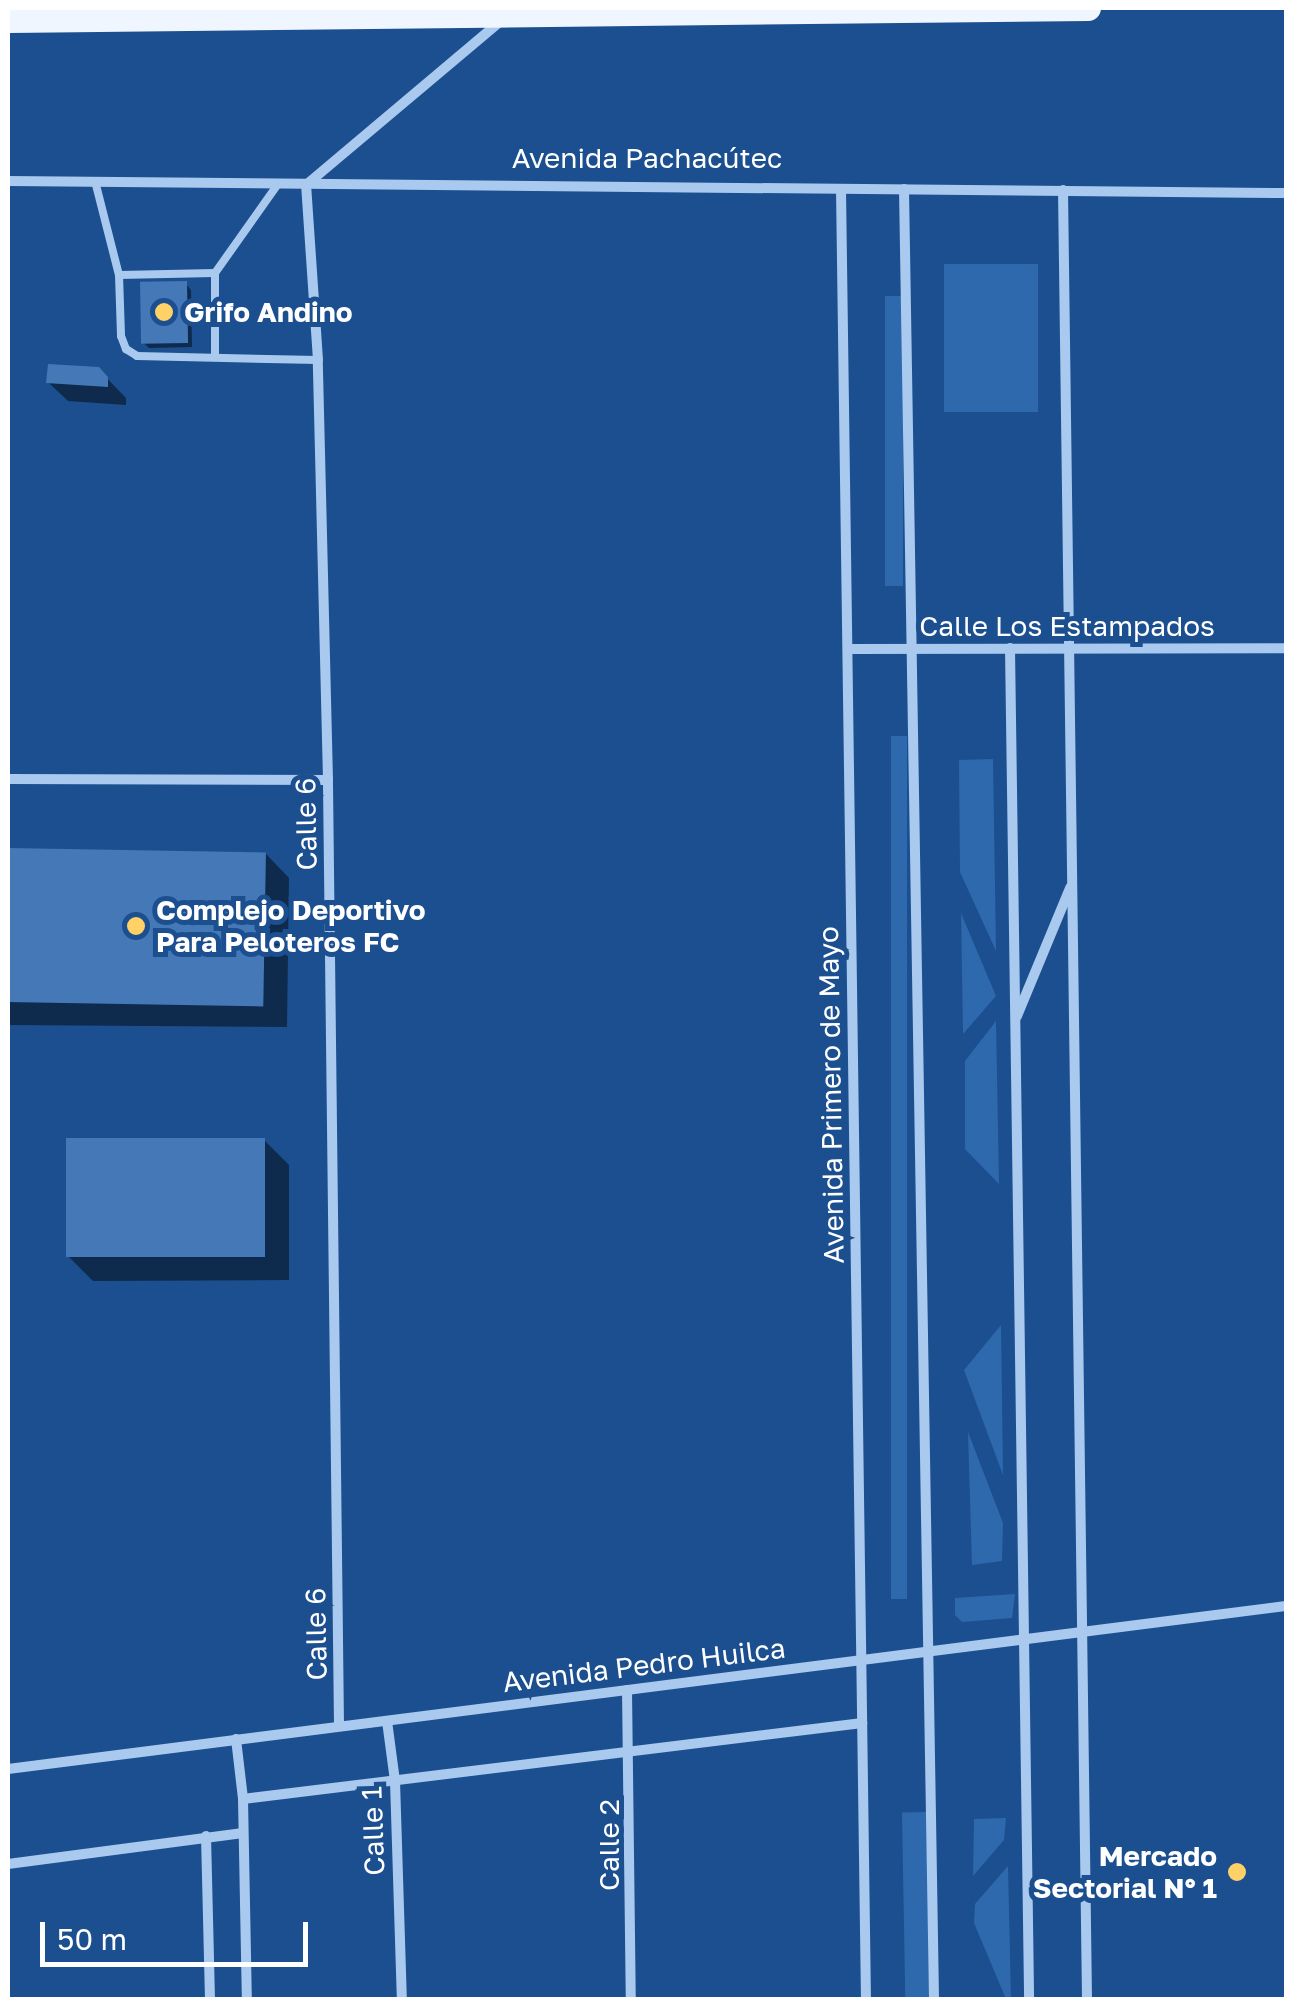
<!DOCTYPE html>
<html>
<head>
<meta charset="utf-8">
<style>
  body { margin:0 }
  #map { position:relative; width:1294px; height:2007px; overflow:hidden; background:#1b4f8f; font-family:"Golos Text",sans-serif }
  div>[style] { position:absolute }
  .green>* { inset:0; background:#2e69ad; transform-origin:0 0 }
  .shadow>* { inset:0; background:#0007 }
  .building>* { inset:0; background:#4478b7; transform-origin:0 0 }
  .service>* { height:8px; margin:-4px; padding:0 4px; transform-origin:4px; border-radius:4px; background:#a9c9ee }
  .minor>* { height:10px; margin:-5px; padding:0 5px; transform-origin:5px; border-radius:5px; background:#a9c9ee }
  .primary>* { height:25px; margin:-12.5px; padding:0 12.5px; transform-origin:12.5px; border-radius:12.5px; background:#f0f6ff }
  .dots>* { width:28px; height:28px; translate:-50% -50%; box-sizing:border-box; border:5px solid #1b4f8f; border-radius:50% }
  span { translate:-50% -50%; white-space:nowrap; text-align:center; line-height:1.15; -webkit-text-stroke:10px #1b4f8f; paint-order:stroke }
  .street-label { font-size:28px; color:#fff }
  .poi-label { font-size:28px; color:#fff; font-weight:700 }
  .left { translate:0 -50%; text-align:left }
  .right { translate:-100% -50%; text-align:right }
  .frame { position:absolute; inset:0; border:10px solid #fff; pointer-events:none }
  .scale { position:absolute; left:40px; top:1922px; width:268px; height:45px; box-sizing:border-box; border:5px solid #fff; border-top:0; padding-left:12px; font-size:30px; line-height:35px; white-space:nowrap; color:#fff; -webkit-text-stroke:8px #1b4f8f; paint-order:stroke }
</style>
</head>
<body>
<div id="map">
  <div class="green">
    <div style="left:1038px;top:264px;width:148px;height:94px;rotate:90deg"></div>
    <div style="left:885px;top:296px;width:18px;height:290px"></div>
    <div style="left:891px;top:736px;width:16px;height:863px"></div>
    <div style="clip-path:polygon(993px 759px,996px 951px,960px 872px,959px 760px)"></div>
    <div style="clip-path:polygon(961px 913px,996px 996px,963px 1034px)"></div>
    <div style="clip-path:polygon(996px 1021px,999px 1184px,965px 1149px,965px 1061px)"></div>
    <div style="clip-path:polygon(1001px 1325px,1003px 1475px,964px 1370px)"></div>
    <div style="clip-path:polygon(968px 1432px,1003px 1523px,1002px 1561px,972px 1565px)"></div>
    <div style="clip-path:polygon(1015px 1594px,1012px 1618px,962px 1622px,955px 1615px,955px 1598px)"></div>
    <div style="left:927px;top:1812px;width:187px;height:25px;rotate:89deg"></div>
    <div style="clip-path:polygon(1006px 1818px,1004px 1840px,973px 1876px,974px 1819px)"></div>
    <div style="clip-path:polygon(1008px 1866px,1011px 1999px,1011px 2000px,1006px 1999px,974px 1923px,975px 1904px)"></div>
  </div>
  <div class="shadow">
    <div style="clip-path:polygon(186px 284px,191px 290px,192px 347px,149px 348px,143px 342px)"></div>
    <div style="clip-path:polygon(98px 369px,126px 398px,126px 405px,68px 401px,49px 383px)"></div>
    <div style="clip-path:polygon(8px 851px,265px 853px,289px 878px,287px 1027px,8px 1025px)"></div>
    <div style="clip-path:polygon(264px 1140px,289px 1165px,289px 1280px,93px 1281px,68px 1256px)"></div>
  </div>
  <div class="building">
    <div style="left:187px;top:281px;width:62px;height:47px;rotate:89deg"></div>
    <div style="clip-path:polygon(48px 364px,99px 367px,108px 377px,108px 387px,46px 383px)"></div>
    <div style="left:8px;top:848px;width:258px;height:154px;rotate:1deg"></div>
    <div style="left:66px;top:1138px;width:199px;height:119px"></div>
  </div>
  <div class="service">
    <div style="left:95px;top:181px;width:97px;rotate:75.7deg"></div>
    <div style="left:119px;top:275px;width:96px;rotate:-1.2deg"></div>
    <div style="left:215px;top:273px;width:109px;rotate:-54.7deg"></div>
    <div style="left:215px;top:273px;width:83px;rotate:90deg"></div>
    <div style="left:119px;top:275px;width:61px;rotate:88.1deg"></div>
    <div style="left:121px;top:336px;width:14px;rotate:69deg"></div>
    <div style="left:126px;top:349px;width:13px;rotate:32deg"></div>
    <div style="left:137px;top:356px;width:181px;rotate:1.3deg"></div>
  </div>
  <div class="minor">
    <div style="left:8px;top:181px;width:1278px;rotate:0.54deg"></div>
    <div style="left:841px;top:189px;width:1811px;rotate:89.21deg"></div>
    <div style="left:904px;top:189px;width:1811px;rotate:89.05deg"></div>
    <div style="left:1063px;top:190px;width:1810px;rotate:89.24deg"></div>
    <div style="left:1010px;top:648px;width:1352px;rotate:89.19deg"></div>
    <div style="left:848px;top:649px;width:438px;rotate:-0.1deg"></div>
    <div style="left:8px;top:779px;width:320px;rotate:0.2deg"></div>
    <div style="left:1017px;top:1016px;width:139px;rotate:-67.5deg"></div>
    <div style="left:627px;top:1690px;width:310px;rotate:89.3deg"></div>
    <div style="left:387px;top:1721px;width:61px;rotate:82.4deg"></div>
    <div style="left:395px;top:1781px;width:219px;rotate:88.2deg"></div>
    <div style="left:339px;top:1725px;width:945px;rotate:-90.67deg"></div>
    <div style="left:328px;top:780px;width:420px;rotate:-91.4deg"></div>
    <div style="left:318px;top:360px;width:175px;rotate:-93.9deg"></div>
    <div style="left:306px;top:185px;width:259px;rotate:-40.1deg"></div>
    <div style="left:236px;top:1739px;width:60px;rotate:83.3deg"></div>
    <div style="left:243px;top:1799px;width:201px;rotate:88.9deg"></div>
    <div style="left:8px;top:1769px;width:1288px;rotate:-7.27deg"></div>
    <div style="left:243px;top:1799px;width:624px;rotate:-7deg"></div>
    <div style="left:206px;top:1836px;width:164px;rotate:88.6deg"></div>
    <div style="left:8px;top:1864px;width:237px;rotate:-7.5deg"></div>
  </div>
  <div class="primary">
    <div style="left:8px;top:20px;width:1080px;rotate:-0.64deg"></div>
  </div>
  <div class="dots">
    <div style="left:164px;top:312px;background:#ffd166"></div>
    <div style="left:136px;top:926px;background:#ffd166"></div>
    <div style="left:1237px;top:1872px;background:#ffd166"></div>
  </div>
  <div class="street-label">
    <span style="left:647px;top:158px">Avenida Pachacútec</span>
    <span style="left:1067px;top:626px">Calle Los Estampados</span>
    <span style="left:306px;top:824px;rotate:-91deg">Calle 6</span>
    <span style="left:831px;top:1095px;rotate:-91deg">Avenida Primero de Mayo</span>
    <span style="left:316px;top:1634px;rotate:-91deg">Calle 6</span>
    <span style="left:644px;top:1665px;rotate:-7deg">Avenida Pedro Huilca</span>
    <span style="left:373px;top:1831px;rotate:-92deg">Calle 1</span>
    <span style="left:609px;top:1845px;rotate:-90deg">Calle 2</span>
  </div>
  <div class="poi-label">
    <span class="left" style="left:184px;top:312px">Grifo Andino</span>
    <span class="left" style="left:156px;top:926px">Complejo Deportivo<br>Para Peloteros FC</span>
    <span class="right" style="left:1217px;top:1872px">Mercado<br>Sectorial N° 1</span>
  </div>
  <div class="frame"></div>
  <div class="scale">50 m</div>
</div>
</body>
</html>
